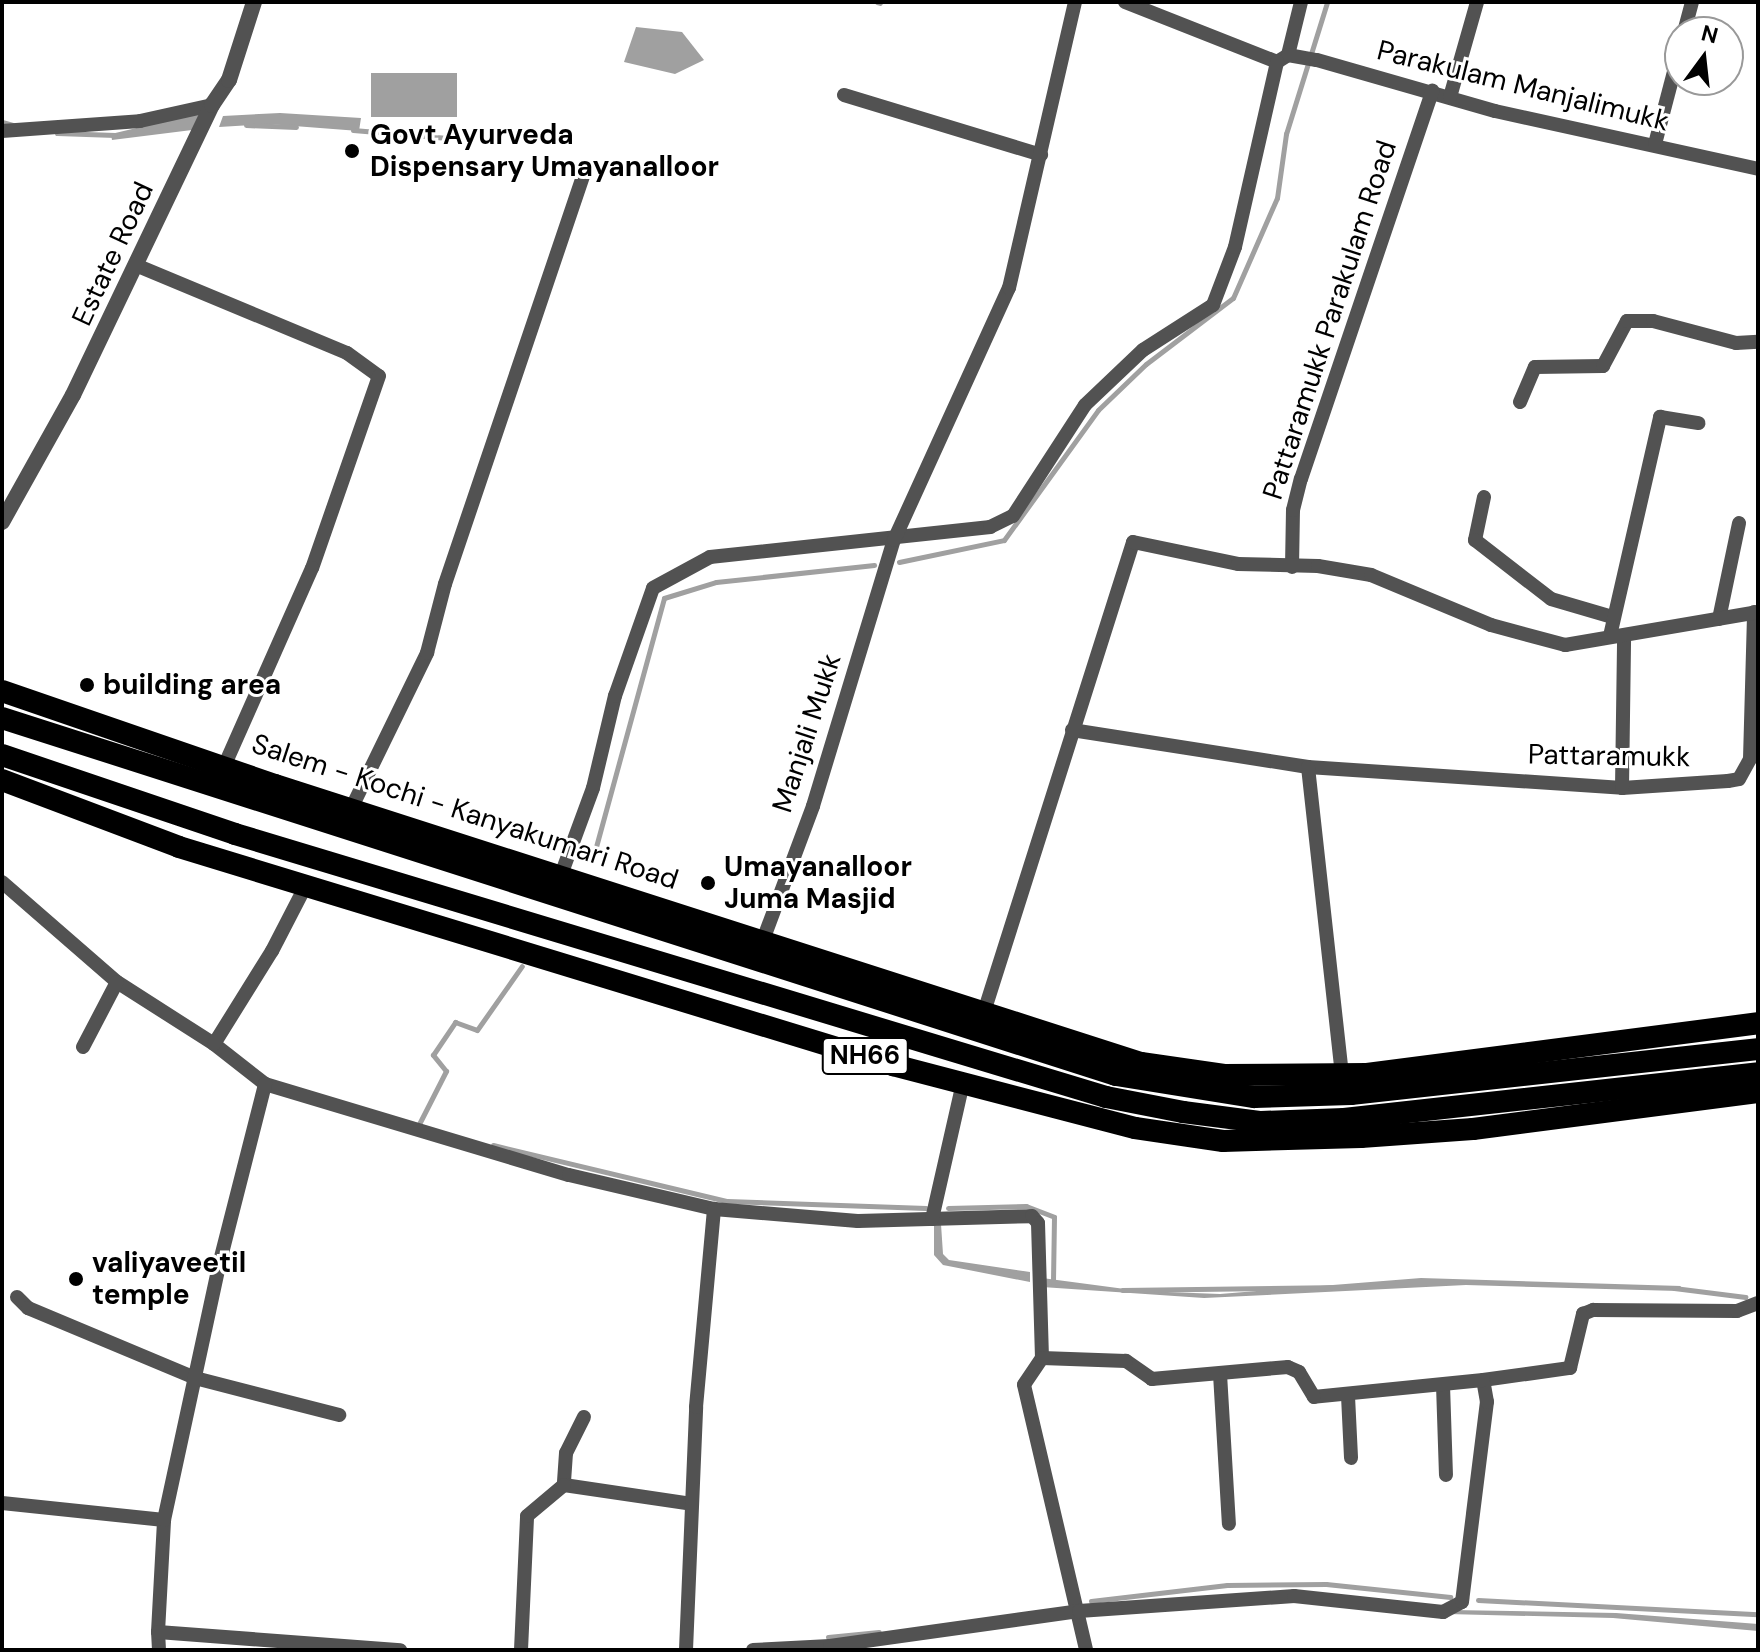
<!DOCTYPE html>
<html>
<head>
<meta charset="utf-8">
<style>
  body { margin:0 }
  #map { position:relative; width:1760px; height:1652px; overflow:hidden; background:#fff; font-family:"DM Sans",sans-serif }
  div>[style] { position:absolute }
  .water>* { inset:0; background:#a0a0a0; transform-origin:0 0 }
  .stream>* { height:5px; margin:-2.5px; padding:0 2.5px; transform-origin:2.5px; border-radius:2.5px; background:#a0a0a0 }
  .minor>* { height:14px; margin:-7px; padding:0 7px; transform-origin:7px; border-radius:7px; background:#525252 }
  .tertiary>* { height:16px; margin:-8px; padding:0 8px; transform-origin:8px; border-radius:8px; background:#525252 }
  .trunk>* { height:22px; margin:-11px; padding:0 11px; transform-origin:11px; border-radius:11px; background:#000 }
  .dots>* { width:22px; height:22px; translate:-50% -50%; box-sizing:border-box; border:4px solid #fff; border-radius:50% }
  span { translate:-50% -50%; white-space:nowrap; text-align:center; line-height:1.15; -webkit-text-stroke:6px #fff; paint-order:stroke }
  .shield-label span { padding:2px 6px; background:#fff; border:2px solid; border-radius:6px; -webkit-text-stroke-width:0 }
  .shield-label { font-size:26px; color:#000; font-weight:700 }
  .street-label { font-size:28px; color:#000 }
  .poi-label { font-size:28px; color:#000; font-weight:700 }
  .left { translate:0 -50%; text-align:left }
  .frame { position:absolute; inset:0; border:4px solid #000; pointer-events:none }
  .north { position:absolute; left:1664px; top:16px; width:80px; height:80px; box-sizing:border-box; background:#fff; border:2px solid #999; border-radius:50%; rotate:15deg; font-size:22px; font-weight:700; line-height:32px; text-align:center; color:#000 }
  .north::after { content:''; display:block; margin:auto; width:28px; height:36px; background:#000; clip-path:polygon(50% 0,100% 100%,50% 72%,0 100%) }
</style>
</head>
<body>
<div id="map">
  <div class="water">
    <div style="clip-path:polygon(636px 27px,682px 32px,704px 60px,675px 74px,624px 62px)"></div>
    <div style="left:371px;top:73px;width:86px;height:44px"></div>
    <div style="clip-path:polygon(200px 113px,192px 130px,112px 140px,111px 134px)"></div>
    <div style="clip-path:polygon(280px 113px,361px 118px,359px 131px,268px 124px,219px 127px,223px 116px)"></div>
    <div style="clip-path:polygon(934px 1224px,941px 1224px,943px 1254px,949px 1260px,1030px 1272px,1030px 1282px,943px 1265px,934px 1255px)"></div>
    <div style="clip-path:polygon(1042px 1278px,1140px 1291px,1220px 1294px,1421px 1278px,1681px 1286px,1678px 1291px,1466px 1285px,1204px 1298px,1042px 1287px)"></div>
    <div style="clip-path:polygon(1451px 1610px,1616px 1613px,1758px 1624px,1758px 1631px,1613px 1618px,1447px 1614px)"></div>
  </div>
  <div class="stream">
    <div style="left:877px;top:2px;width:3px;rotate:18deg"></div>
    <div style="left:2px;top:122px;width:11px;rotate:15deg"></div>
    <div style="left:246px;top:125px;width:50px;rotate:2.3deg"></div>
    <div style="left:353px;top:130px;width:95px;rotate:4.8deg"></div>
    <div style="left:57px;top:133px;width:58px;rotate:2deg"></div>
    <div style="left:899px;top:562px;width:107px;rotate:-11.8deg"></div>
    <div style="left:1004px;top:540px;width:160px;rotate:-54.1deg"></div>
    <div style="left:1098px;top:410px;width:66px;rotate:-43.8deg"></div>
    <div style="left:1146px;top:364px;width:109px;rotate:-37.2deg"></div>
    <div style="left:1233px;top:298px;width:109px;rotate:-66.3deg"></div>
    <div style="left:1277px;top:198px;width:65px;rotate:-82deg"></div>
    <div style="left:1286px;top:134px;width:138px;rotate:-72.7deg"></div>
    <div style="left:594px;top:854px;width:265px;rotate:-74.7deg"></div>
    <div style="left:664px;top:598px;width:54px;rotate:-17.1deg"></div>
    <div style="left:716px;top:582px;width:159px;rotate:-6.1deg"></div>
    <div style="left:418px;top:1126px;width:62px;rotate:-63deg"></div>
    <div style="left:446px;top:1071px;width:21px;rotate:-129deg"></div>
    <div style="left:433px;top:1055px;width:40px;rotate:-56deg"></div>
    <div style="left:455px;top:1022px;width:23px;rotate:20deg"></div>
    <div style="left:477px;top:1030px;width:78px;rotate:-54.9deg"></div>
    <div style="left:493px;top:1145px;width:241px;rotate:13.5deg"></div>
    <div style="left:727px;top:1201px;width:199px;rotate:2deg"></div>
    <div style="left:948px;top:1208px;width:78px;rotate:-1.5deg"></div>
    <div style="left:1026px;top:1206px;width:30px;rotate:21deg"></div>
    <div style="left:1054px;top:1217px;width:67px;rotate:90.9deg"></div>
    <div style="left:1674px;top:1288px;width:72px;rotate:7.2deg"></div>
    <div style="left:1122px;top:1290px;width:222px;rotate:-0.8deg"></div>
    <div style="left:1478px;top:1600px;width:280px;rotate:2.9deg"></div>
    <div style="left:1091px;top:1601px;width:137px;rotate:-6.7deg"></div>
    <div style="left:1227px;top:1585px;width:99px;rotate:-0.6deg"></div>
    <div style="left:1326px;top:1584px;width:125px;rotate:6deg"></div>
    <div style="left:828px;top:1637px;width:51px;rotate:-5.6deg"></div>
  </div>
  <div class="minor">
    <div style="left:1125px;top:2px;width:163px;rotate:21.5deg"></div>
    <div style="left:1684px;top:32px;width:31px;rotate:-75deg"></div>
    <div style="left:1288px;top:55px;width:55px;rotate:-76.2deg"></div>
    <div style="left:1277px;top:62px;width:13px;rotate:-32deg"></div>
    <div style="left:1288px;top:55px;width:29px;rotate:10deg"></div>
    <div style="left:1317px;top:60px;width:185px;rotate:16deg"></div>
    <div style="left:1495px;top:111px;width:269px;rotate:12.4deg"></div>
    <div style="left:844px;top:95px;width:206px;rotate:16.9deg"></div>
    <div style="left:1450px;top:97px;width:99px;rotate:-74.1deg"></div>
    <div style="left:2px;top:131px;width:138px;rotate:-4.1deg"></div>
    <div style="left:140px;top:121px;width:74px;rotate:-12.5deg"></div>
    <div style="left:1655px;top:144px;width:98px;rotate:-75.3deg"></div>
    <div style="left:138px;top:266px;width:226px;rotate:22.6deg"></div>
    <div style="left:347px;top:353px;width:39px;rotate:36deg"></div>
    <div style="left:379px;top:376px;width:203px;rotate:109.2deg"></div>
    <div style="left:312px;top:568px;width:218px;rotate:113.9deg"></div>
    <div style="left:1520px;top:402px;width:38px;rotate:-67deg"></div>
    <div style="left:1535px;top:367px;width:68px;rotate:-0.8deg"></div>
    <div style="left:1603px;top:366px;width:51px;rotate:-61.9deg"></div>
    <div style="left:1627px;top:321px;width:26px"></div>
    <div style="left:1653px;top:321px;width:86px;rotate:14.8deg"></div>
    <div style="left:1736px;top:343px;width:22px;rotate:-3deg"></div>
    <div style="left:1484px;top:497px;width:44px;rotate:101.8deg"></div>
    <div style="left:1475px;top:540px;width:96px;rotate:37.8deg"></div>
    <div style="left:1551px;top:599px;width:64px;rotate:16.4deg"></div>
    <div style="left:1292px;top:567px;width:57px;rotate:-89deg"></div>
    <div style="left:1293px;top:510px;width:32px;rotate:-76deg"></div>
    <div style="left:1301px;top:479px;width:410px;rotate:-71.3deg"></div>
    <div style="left:1719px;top:619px;width:98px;rotate:-78.2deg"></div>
    <div style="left:1610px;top:636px;width:225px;rotate:-77.1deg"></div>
    <div style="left:1660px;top:417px;width:39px;rotate:9deg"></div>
    <div style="left:1072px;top:730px;width:239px;rotate:8.9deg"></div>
    <div style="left:1308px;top:767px;width:315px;rotate:3.8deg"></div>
    <div style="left:1622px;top:788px;width:106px;rotate:-3.8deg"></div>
    <div style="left:1728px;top:781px;width:11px;rotate:-10deg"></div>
    <div style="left:1739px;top:779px;width:23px;rotate:-61deg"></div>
    <div style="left:1750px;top:759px;width:147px;rotate:-88.4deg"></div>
    <div style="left:1308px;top:767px;width:310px;rotate:83.7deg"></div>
    <div style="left:1622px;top:788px;width:151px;rotate:-89.2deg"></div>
    <div style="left:351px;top:809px;width:174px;rotate:-64deg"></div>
    <div style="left:427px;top:653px;width:71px;rotate:-75.4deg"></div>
    <div style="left:445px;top:584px;width:437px;rotate:-71.3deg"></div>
    <div style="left:561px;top:875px;width:93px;rotate:-69.8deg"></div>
    <div style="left:593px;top:788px;width:95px;rotate:-76.6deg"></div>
    <div style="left:615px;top:696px;width:114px;rotate:-70.6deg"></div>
    <div style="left:653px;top:588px;width:65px;rotate:-28.5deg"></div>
    <div style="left:710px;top:557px;width:282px;rotate:-6.1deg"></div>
    <div style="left:990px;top:527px;width:25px;rotate:-26deg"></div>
    <div style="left:1013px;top:516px;width:132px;rotate:-57deg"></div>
    <div style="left:1085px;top:405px;width:80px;rotate:-43.5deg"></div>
    <div style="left:1143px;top:350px;width:83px;rotate:-32.7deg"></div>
    <div style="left:1213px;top:305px;width:62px;rotate:-69.2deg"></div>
    <div style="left:1235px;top:247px;width:190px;rotate:-77.2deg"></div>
    <div style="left:2px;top:882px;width:152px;rotate:41deg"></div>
    <div style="left:117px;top:982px;width:115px;rotate:32.6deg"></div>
    <div style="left:214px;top:1044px;width:65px;rotate:38.1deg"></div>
    <div style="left:265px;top:1084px;width:317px;rotate:16.7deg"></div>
    <div style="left:569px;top:1175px;width:149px;rotate:13.2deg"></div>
    <div style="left:714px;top:1209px;width:144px;rotate:4.8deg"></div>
    <div style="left:858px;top:1221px;width:174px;rotate:-1.6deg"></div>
    <div style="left:1032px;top:1216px;width:9px;rotate:49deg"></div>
    <div style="left:1038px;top:1223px;width:135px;rotate:88.3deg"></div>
    <div style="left:1042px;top:1358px;width:32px;rotate:124deg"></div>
    <div style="left:1024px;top:1385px;width:272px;rotate:76.8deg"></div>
    <div style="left:763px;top:940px;width:143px;rotate:-69.5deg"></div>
    <div style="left:813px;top:806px;width:278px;rotate:-73.1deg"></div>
    <div style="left:894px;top:540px;width:277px;rotate:-65.5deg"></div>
    <div style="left:1009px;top:288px;width:294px;rotate:-77deg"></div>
    <div style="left:984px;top:1012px;width:493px;rotate:-72.4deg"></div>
    <div style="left:1133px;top:542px;width:107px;rotate:11.8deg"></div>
    <div style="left:1238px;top:564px;width:80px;rotate:1.4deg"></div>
    <div style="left:1318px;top:566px;width:54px;rotate:9.6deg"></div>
    <div style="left:1371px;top:575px;width:130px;rotate:22.6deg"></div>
    <div style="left:1491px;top:625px;width:77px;rotate:15.1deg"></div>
    <div style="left:1565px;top:645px;width:196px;rotate:-9.7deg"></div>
    <div style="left:214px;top:1044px;width:110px;rotate:-58.1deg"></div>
    <div style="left:272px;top:951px;width:74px;rotate:-62.7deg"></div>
    <div style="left:83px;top:1047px;width:73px;rotate:-62.4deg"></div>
    <div style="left:932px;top:1219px;width:139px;rotate:-77.2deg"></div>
    <div style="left:17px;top:1297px;width:16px;rotate:45deg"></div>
    <div style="left:28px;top:1308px;width:181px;rotate:22.7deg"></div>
    <div style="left:195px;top:1378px;width:149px;rotate:14.4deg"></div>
    <div style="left:1220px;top:1374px;width:150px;rotate:86.6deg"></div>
    <div style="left:1483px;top:1380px;width:88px;rotate:-7.9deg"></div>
    <div style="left:1570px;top:1368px;width:56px;rotate:-76.5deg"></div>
    <div style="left:1583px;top:1314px;width:11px;rotate:-22deg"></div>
    <div style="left:1593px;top:1310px;width:144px;rotate:0.4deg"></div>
    <div style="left:1737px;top:1311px;width:22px;rotate:-21deg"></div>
    <div style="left:1443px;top:1385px;width:90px;rotate:88.1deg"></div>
    <div style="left:1348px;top:1396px;width:62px;rotate:87.2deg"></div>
    <div style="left:584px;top:1417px;width:40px;rotate:116.6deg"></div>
    <div style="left:566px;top:1453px;width:32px;rotate:94deg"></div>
    <div style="left:564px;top:1485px;width:129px;rotate:8.4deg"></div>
    <div style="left:2px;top:1503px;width:163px;rotate:6deg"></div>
    <div style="left:158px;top:1632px;width:112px;rotate:-86.9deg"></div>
    <div style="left:164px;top:1520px;width:265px;rotate:-77.8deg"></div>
    <div style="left:220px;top:1261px;width:183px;rotate:-75.7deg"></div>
    <div style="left:159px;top:1650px;width:18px;rotate:-93deg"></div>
    <div style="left:158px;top:1632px;width:243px;rotate:4.3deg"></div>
    <div style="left:521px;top:1650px;width:134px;rotate:-87.4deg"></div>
    <div style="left:527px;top:1516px;width:48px;rotate:-40deg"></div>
    <div style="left:686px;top:1650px;width:243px;rotate:-87.6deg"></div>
    <div style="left:696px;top:1407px;width:199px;rotate:-84.8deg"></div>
    <div style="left:753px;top:1650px;width:77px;rotate:-3deg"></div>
    <div style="left:830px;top:1646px;width:251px;rotate:-8deg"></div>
    <div style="left:1079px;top:1611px;width:216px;rotate:-4deg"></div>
    <div style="left:1294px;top:1596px;width:150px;rotate:6.1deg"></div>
    <div style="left:1443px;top:1612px;width:21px;rotate:-28deg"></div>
    <div style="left:1462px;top:1602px;width:202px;rotate:-82.9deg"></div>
    <div style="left:1487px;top:1402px;width:22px;rotate:-100deg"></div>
    <div style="left:1483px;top:1380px;width:170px;rotate:174.3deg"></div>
    <div style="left:1314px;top:1397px;width:29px;rotate:-121deg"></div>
    <div style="left:1299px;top:1372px;width:12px;rotate:-156deg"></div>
    <div style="left:1288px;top:1367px;width:137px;rotate:175deg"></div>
    <div style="left:1152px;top:1379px;width:32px;rotate:-145deg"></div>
    <div style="left:1126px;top:1361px;width:84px;rotate:-178deg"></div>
  </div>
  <div class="tertiary">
    <div style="left:2px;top:522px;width:145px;rotate:-60.8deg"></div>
    <div style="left:73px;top:395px;width:322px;rotate:-64.4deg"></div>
    <div style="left:212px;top:105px;width:30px;rotate:-56deg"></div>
    <div style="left:229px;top:80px;width:82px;rotate:-72.2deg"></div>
  </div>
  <div class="trunk">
    <div style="left:2px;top:691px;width:289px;rotate:19deg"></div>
    <div style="left:275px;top:785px;width:910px;rotate:17.8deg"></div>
    <div style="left:1141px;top:1063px;width:84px;rotate:8.2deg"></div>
    <div style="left:1224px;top:1075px;width:143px;rotate:-0.4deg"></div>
    <div style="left:1367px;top:1074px;width:394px;rotate:-7.4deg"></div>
    <div style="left:2px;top:718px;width:1170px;rotate:17.77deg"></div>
    <div style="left:1116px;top:1075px;width:140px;rotate:9.1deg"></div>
    <div style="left:1254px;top:1097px;width:97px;rotate:-1.8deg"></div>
    <div style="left:1351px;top:1094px;width:409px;rotate:-6.3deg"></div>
    <div style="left:2px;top:755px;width:246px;rotate:18.7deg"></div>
    <div style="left:235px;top:834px;width:910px;rotate:16.8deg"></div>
    <div style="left:1106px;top:1097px;width:78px;rotate:11deg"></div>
    <div style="left:1183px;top:1112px;width:79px;rotate:7.3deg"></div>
    <div style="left:1261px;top:1122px;width:83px;rotate:-2.1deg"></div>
    <div style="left:1344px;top:1119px;width:417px;rotate:-6.3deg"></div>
    <div style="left:2px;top:780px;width:189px;rotate:20.7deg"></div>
    <div style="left:179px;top:847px;width:747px;rotate:16.98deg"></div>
    <div style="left:893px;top:1065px;width:250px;rotate:14.6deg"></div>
    <div style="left:1135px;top:1128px;width:89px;rotate:8.4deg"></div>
    <div style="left:1223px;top:1141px;width:138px;rotate:-1.7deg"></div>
    <div style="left:1361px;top:1137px;width:112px;rotate:-4.1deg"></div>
    <div style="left:1473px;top:1129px;width:287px;rotate:-7.4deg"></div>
  </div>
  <div class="dots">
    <div style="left:352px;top:151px;background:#000"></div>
    <div style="left:87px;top:685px;background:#000"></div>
    <div style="left:708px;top:883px;background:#000"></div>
    <div style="left:76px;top:1279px;background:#000"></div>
  </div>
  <div class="shield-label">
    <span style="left:865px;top:1056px">NH66</span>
  </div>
  <div class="street-label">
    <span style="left:1523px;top:86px;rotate:14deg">Parakulam Manjalimukk</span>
    <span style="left:113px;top:254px;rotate:-65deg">Estate Road</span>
    <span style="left:1330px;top:320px;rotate:-72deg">Pattaramukk Parakulam Road</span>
    <span style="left:807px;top:733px;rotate:-72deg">Manjali Mukk</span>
    <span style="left:1609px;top:756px;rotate:1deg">Pattaramukk</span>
    <span style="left:465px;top:812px;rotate:18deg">Salem - Kochi - Kanyakumari Road</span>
  </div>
  <div class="poi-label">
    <span class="left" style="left:370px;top:151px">Govt Ayurveda<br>Dispensary Umayanalloor</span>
    <span class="left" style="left:103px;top:685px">building area</span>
    <span class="left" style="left:724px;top:883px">Umayanalloor<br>Juma Masjid</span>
    <span class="left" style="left:92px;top:1279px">valiyaveetil<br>temple</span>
  </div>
  <div class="frame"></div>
  <div class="north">N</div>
</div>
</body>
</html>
